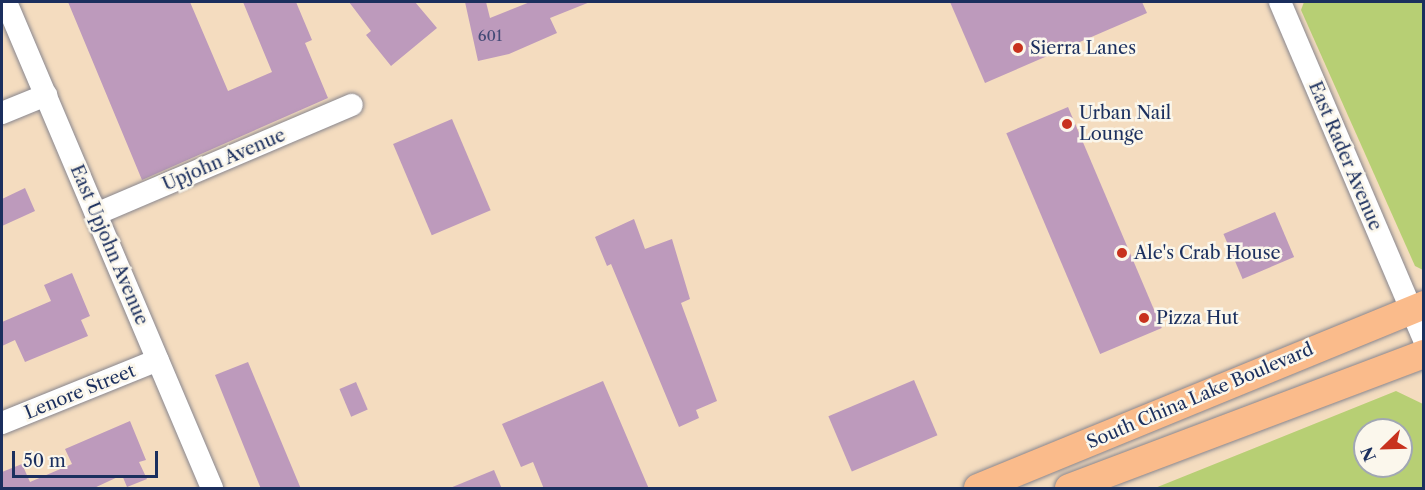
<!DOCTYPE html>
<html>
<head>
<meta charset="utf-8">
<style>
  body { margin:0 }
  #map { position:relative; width:1425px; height:490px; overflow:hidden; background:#f4dcbf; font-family:"Libre Caslon Text",serif }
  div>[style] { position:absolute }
  .green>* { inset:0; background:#b7cf74 }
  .building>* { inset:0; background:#bd9abc; transform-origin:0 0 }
  .roads { filter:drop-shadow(0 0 2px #88868e) drop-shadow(0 0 2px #88868e) }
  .minor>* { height:22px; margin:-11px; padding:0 11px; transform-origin:11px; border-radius:11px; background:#fff }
  .major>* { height:28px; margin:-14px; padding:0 14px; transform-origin:14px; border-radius:14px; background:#fabb8b }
  .dots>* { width:16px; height:16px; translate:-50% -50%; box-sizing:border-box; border:3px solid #fbf7ec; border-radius:50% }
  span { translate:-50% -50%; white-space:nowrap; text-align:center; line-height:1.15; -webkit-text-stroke:5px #fbf7ec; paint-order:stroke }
  .number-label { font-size:15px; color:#444a76 }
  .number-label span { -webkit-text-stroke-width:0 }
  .poi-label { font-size:18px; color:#1b2f5e }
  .left { translate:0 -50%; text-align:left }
  .street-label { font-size:18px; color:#1b2f5e }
  .frame { position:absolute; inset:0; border:3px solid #1b2f5e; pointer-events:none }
  .north { position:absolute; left:1353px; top:418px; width:60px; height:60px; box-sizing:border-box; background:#fbf7ec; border:2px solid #a1a7b3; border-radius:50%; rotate:247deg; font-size:16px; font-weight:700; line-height:24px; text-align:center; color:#1b2f5e }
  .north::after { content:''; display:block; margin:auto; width:21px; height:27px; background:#c8321e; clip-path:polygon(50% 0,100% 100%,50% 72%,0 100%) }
  .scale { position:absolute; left:12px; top:451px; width:146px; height:27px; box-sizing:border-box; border:3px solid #1b2f5e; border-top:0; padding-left:8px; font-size:18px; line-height:21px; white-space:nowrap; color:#1b2f5e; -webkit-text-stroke:4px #fbf7ec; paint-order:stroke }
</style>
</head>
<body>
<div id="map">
  <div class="green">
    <div style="clip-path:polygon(1304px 2px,1423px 2px,1423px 270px,1415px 266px,1301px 10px)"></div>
    <div style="clip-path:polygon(evenodd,1396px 391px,1423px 404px,1423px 488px,1155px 488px,1396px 391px,1365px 430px,1401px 430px,1401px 466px,1365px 466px,1365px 430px)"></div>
  </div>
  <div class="building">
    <div style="clip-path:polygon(68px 2px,190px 2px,228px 91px,272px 72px,243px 2px,296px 2px,312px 40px,305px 43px,328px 98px,142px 180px)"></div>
    <div style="clip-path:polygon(349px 2px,415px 2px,437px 28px,391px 66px,366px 35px,371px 31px)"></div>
    <div style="clip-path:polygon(465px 2px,486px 2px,490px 18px,530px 2px,590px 2px,550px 18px,557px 33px,509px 54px,478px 61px)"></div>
    <div style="clip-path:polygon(950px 2px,1142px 2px,1147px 13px,985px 83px)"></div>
    <div style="left:1068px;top:107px;width:240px;height:67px;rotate:67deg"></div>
    <div style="left:452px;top:119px;width:99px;height:64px;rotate:67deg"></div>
    <div style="clip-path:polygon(25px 188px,35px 211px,2px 226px,2px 199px)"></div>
    <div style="left:1275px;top:212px;width:49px;height:56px;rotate:67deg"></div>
    <div style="clip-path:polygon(634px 219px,645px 249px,672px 239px,690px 299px,681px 303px,717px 401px,696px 410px,699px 418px,679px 427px,611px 264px,607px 266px,595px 237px)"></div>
    <div style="clip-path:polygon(72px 273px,90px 316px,81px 320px,88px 336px,25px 362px,15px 340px,2px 346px,2px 322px,51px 301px,44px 285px)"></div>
    <div style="clip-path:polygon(248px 362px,301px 489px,261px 489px,215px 375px)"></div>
    <div style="left:914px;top:380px;width:60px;height:93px;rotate:67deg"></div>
    <div style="clip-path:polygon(603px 381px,649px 489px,544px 489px,533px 462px,521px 467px,502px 424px)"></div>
    <div style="left:356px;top:382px;width:30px;height:18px;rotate:67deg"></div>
    <div style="clip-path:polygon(130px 421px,146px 460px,139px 462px,147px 479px,127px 487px,122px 475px,92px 489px,2px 489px,2px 472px,22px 464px,30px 482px,72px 464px,65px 449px)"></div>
    <div style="clip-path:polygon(494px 470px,502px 489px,450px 489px,450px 488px)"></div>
  </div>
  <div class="roads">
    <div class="minor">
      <div style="left:6px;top:2px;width:528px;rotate:67.03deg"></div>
      <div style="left:1280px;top:2px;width:366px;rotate:66.9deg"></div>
      <div style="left:2px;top:113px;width:48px;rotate:-22.2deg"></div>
      <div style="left:96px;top:214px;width:278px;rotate:-23.1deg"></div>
      <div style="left:2px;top:423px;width:168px;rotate:-22deg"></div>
    </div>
    <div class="major">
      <div style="left:978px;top:488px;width:482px;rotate:-22.3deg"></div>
      <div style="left:1069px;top:488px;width:379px;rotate:-20.7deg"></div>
    </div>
  </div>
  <div class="dots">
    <div style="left:1018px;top:48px;background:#c8321e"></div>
    <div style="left:1067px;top:124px;background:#c8321e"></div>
    <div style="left:1122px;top:253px;background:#c8321e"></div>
    <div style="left:1144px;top:318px;background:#c8321e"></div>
  </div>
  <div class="number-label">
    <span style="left:490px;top:36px">601</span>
  </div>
  <div class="poi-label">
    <span class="left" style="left:1030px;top:48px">Sierra Lanes</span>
    <span class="left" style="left:1079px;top:124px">Urban Nail<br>Lounge</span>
    <span class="left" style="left:1134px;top:253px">Ale's Crab House</span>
    <span class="left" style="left:1156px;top:318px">Pizza Hut</span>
  </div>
  <div class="street-label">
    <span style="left:1345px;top:156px;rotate:67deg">East Rader Avenue</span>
    <span style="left:224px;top:160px;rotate:-23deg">Upjohn Avenue</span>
    <span style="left:109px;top:245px;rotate:67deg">East Upjohn Avenue</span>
    <span style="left:80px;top:392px;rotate:-22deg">Lenore Street</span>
    <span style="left:1200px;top:396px;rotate:-23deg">South China Lake Boulevard</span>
  </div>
  <div class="frame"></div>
  <div class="north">N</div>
  <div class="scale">50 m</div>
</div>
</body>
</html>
